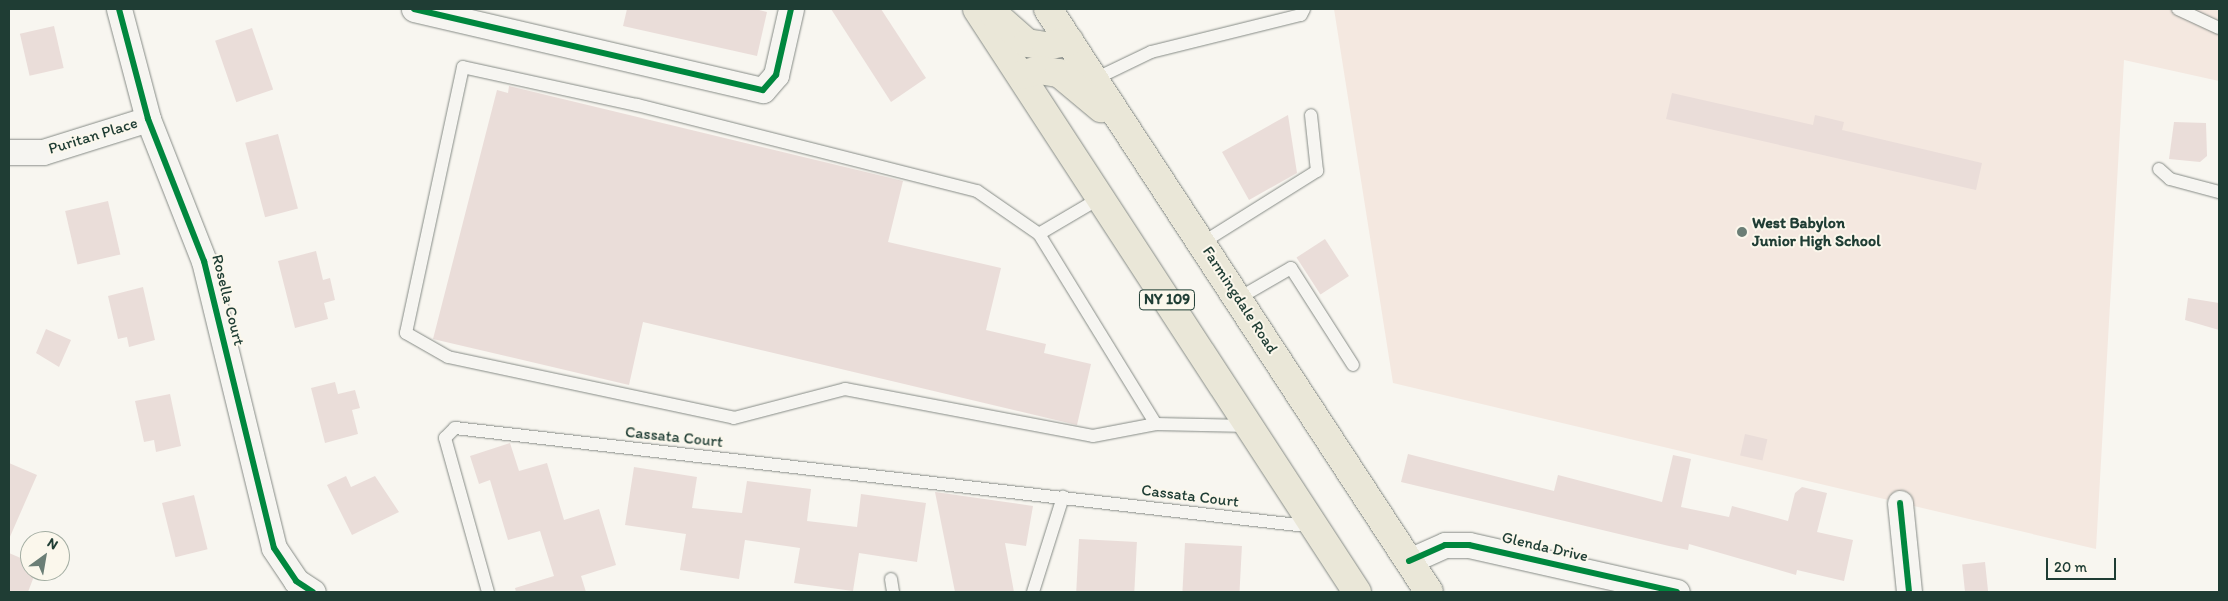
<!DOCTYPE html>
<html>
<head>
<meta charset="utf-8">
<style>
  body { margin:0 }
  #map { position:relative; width:2228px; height:601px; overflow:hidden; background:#f8f6f0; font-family:Itim,sans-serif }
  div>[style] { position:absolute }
  .built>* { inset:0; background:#f4e8e0 }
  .building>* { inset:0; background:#eaddd9; transform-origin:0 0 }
  .roads { filter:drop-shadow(0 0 1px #868b86) drop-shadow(0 0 1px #868b86) }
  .service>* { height:12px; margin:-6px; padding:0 6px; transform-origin:6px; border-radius:6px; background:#f6f5f1 }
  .minor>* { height:25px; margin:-12.5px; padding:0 12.5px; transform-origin:12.5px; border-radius:12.5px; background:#f6f5f1 }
  .primary>* { height:28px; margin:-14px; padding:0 14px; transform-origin:14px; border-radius:14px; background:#eae7d8 }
  .cycleway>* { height:6px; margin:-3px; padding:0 3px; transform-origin:3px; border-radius:3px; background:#00873e }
  .dots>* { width:14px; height:14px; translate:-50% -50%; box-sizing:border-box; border:2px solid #fbf7ec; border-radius:50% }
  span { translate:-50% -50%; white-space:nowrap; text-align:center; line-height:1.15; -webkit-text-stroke:4px #fbf7ec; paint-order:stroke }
  .shield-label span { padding:1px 4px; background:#fbf7ec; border:1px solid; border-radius:4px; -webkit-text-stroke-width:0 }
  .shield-label { font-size:15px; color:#1f3d34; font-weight:700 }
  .street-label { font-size:16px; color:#1f3d34 }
  .poi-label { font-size:16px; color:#1f3d34; font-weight:700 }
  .left { translate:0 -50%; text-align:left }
  .frame { position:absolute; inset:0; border:10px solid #1f3d34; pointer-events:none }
  .north { position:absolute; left:20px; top:531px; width:50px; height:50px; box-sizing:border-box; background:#fbf7ec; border:1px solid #a3ada2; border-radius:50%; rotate:32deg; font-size:14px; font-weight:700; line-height:20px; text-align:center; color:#1f3d34 }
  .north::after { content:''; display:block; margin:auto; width:18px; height:22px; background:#6b7e76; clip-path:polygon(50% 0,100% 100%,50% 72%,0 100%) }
  .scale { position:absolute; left:2046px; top:558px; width:70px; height:22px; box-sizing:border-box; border:2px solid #1f3d34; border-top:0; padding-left:6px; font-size:15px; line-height:18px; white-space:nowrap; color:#1f3d34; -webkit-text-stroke:4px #fbf7ec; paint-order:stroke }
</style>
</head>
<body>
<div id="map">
  <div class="built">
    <div style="clip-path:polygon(1334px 9px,2219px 9px,2219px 81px,2124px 60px,2096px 549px,1393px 383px)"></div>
  </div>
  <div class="building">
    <div style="clip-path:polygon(627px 9px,755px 9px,767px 12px,757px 56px,623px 26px)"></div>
    <div style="clip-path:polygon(831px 9px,881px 9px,926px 78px,891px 102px)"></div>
    <div style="left:54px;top:26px;width:43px;height:35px;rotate:77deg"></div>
    <div style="left:252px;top:28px;width:65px;height:39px;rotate:71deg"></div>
    <div style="clip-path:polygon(509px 86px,903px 181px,888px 242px,1001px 268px,986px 330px,1046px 344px,1044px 353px,1091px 364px,1077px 425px,643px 322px,629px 385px,433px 339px,497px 90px,508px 93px)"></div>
    <div style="clip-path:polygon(1672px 93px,1813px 125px,1815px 115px,1844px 122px,1842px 130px,1982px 163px,1976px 190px,1666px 119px)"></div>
    <div style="clip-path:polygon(1288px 115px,1297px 173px,1249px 200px,1222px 152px)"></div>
    <div style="clip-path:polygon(2174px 122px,2206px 123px,2207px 156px,2200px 162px,2169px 159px)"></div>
    <div style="left:278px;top:134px;width:77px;height:34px;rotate:75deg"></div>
    <div style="left:108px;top:201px;width:55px;height:44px;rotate:77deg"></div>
    <div style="left:1325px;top:239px;width:44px;height:34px;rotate:57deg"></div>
    <div style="clip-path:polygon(316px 251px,323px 280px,330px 278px,335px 300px,324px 303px,328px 319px,295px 328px,278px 261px)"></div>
    <div style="clip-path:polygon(143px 287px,155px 340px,129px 347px,127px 337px,118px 339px,108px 296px)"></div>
    <div style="clip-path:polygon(2188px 298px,2219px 303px,2219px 330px,2185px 320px)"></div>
    <div style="clip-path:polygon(46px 329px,71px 340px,59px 367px,36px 353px)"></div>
    <div style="clip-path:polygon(335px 382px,338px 394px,355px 390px,360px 408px,352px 410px,358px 434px,325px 443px,311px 388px)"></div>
    <div style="clip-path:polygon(170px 394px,181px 446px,156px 452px,154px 440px,144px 442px,135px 401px)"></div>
    <div style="left:1745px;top:434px;width:23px;height:22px;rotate:13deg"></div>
    <div style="clip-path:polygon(510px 443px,519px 471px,547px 463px,564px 520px,599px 509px,616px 565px,581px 576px,586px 592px,516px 592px,515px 588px,554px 576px,540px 531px,508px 540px,490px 480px,479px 484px,470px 456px)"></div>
    <div style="clip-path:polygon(1408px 454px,1554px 491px,1558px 475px,1662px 502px,1673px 455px,1691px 459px,1681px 507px,1729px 517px,1732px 506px,1788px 521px,1795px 493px,1802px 487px,1827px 493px,1817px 532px,1853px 540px,1844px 581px,1797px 570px,1796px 575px,1689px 544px,1688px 550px,1669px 546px,1401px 482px)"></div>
    <div style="clip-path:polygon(9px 463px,37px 475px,9px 539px)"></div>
    <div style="clip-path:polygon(634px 467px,697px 477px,692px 508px,742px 513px,747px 481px,811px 489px,807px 521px,857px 527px,861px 494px,926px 503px,917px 562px,859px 553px,853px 591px,794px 583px,800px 548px,745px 540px,739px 579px,680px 570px,686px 534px,625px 525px)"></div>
    <div style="clip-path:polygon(346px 476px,351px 487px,375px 476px,399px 512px,352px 535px,327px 485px)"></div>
    <div style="clip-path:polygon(935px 492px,1033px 506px,1026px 546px,1005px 543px,1014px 592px,955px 592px)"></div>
    <div style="left:194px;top:495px;width:56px;height:33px;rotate:76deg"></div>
    <div style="left:1079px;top:539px;width:58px;height:53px;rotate:3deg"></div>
    <div style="left:1185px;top:543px;width:57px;height:49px;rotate:3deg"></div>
    <div style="clip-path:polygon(9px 553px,30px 562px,30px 571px,36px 571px,28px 592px,9px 592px)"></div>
    <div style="left:1985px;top:562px;width:30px;height:23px;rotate:84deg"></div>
  </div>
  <div class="roads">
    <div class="service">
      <div style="left:2178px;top:9px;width:45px;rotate:24.9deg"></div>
      <div style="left:1095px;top:79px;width:62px;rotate:-25.7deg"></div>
      <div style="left:1151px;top:52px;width:154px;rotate:-13.9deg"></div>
      <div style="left:1301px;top:15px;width:7px;rotate:-63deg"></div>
      <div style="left:2159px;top:169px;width:15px;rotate:42deg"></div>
      <div style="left:2170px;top:179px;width:51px;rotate:14.9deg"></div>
      <div style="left:1100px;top:198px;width:71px;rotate:149.5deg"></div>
      <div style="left:1039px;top:234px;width:75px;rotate:-145.3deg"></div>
      <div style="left:977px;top:191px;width:351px;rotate:-165.8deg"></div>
      <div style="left:637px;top:105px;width:178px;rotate:-167.7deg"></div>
      <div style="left:463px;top:67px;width:272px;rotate:102.1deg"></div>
      <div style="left:406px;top:333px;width:48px;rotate:29.7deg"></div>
      <div style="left:448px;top:357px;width:292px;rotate:12deg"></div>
      <div style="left:734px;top:418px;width:115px;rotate:-14.6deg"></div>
      <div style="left:845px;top:389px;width:252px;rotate:10.7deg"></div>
      <div style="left:1093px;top:436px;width:64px;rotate:-10.8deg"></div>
      <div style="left:1156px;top:424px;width:92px;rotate:1.2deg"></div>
      <div style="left:1039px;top:234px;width:223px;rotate:58.4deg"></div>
      <div style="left:1202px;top:243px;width:136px;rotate:-32.1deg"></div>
      <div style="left:1317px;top:171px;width:56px;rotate:-96.1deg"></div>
      <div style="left:1239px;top:298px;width:60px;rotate:-30deg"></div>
      <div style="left:1291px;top:268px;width:115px;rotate:57.4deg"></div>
      <div style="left:891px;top:579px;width:13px;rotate:81deg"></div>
      <div style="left:488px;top:592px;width:160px;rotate:-105.6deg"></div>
      <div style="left:445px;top:438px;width:14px;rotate:-45deg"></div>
      <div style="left:455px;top:428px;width:865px;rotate:6.57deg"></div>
      <div style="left:1033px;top:592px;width:100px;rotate:-72.5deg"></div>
    </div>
    <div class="minor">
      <div style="left:119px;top:9px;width:114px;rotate:75.2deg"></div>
      <div style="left:148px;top:119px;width:153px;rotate:68.5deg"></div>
      <div style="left:204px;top:261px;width:295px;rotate:76.3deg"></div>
      <div style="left:274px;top:548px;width:40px;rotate:56deg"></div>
      <div style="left:296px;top:581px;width:20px;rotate:33deg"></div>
      <div style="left:414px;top:9px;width:358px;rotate:13.1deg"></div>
      <div style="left:763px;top:90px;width:20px;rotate:-49deg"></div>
      <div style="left:776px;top:75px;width:68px;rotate:-77.2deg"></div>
      <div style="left:9px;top:152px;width:34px"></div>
      <div style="left:43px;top:152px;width:110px;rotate:-17.4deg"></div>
      <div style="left:1900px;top:503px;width:89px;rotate:84.2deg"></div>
      <div style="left:1409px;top:561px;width:39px;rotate:-24deg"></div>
      <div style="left:1445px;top:545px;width:24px"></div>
      <div style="left:1469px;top:545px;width:213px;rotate:12.7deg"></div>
    </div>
    <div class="primary">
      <div style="left:977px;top:9px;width:696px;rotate:56.9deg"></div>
      <div style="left:1048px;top:9px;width:696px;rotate:56.83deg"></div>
      <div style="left:993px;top:13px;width:45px;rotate:41.4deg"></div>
      <div style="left:1027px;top:43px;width:19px;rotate:9deg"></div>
      <div style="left:1046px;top:46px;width:24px;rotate:-12deg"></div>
      <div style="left:1021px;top:75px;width:19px;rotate:-16deg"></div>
      <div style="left:1039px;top:70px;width:20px;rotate:9deg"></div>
      <div style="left:1059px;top:73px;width:55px;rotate:39.8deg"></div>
    </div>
  </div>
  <div class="cycleway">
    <div style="left:119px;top:9px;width:114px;rotate:75.2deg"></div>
    <div style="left:148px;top:119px;width:153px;rotate:68.5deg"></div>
    <div style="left:204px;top:261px;width:295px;rotate:76.3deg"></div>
    <div style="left:274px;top:548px;width:40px;rotate:56deg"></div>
    <div style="left:296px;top:581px;width:20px;rotate:33deg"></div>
    <div style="left:414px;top:9px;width:358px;rotate:13.1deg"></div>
    <div style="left:763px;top:90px;width:20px;rotate:-49deg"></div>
    <div style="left:776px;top:75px;width:68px;rotate:-77.2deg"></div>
    <div style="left:1900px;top:503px;width:89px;rotate:84.2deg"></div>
    <div style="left:1409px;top:561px;width:39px;rotate:-24deg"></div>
    <div style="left:1445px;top:545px;width:24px"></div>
    <div style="left:1469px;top:545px;width:213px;rotate:12.7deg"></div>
  </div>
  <div class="dots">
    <div style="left:1742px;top:232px;background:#6b7e76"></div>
  </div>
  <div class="shield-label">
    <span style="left:1167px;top:300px">NY 109</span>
  </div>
  <div class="street-label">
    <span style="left:93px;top:136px;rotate:-17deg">Puritan Place</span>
    <span style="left:228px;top:300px;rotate:76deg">Rosella Court</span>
    <span style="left:1240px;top:300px;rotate:57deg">Farmingdale Road</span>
    <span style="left:674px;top:437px;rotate:6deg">Cassata Court</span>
    <span style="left:1190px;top:496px;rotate:7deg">Cassata Court</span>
    <span style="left:1545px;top:547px;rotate:13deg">Glenda Drive</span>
  </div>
  <div class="poi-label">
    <span class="left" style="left:1752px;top:232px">West Babylon<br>Junior High School</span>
  </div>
  <div class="frame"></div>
  <div class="north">N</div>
  <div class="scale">20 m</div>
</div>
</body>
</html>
